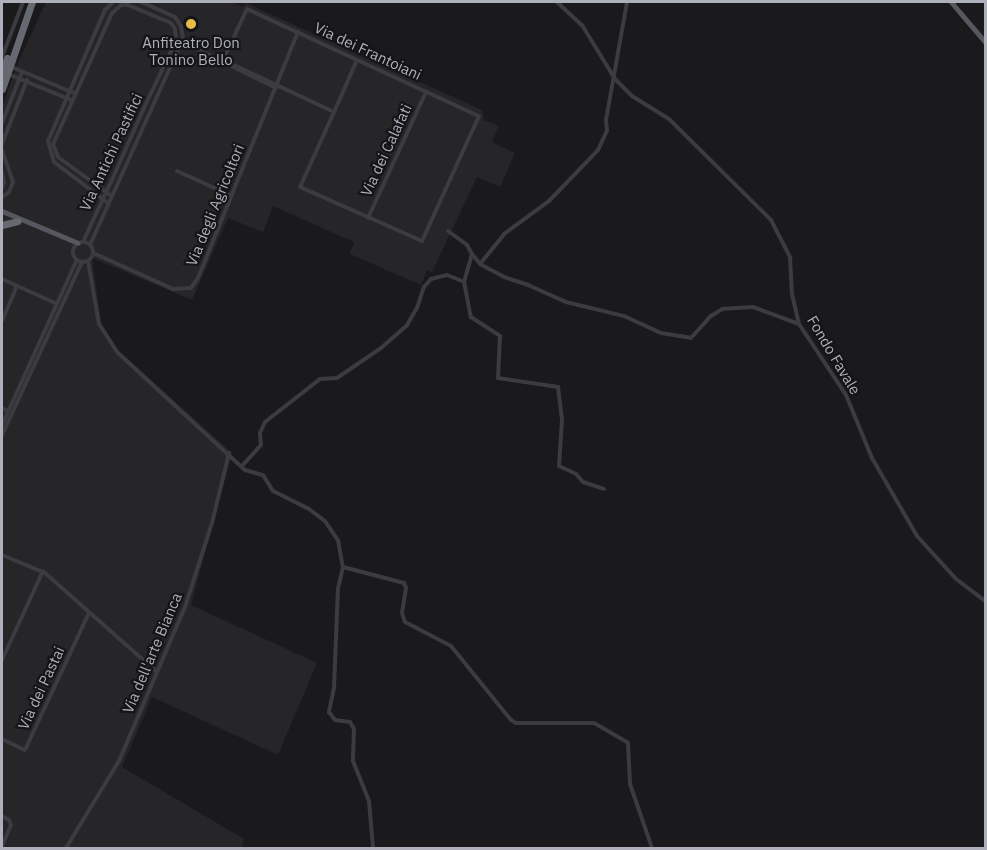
<!DOCTYPE html>
<html>
<head>
<meta charset="utf-8">
<style>
  body { margin:0 }
  #map { position:relative; width:987px; height:850px; overflow:hidden; background:#1a191c; font-family:"IBM Plex Sans",sans-serif }
  div>[style] { position:absolute }
  .built>* { inset:0; background:#262528 }
  .minor>* { height:4px; margin:-2px; padding:0 2px; transform-origin:2px; border-radius:2px; background:#3b3b40 }
  .minor>.ring { margin:-2px; padding:0; box-sizing:content-box; background:none; border:4px solid #3b3b40; border-radius:50% }
  .major>* { height:5px; margin:-2.5px; padding:0 2.5px; transform-origin:2.5px; border-radius:2.5px; background:#57585f }
  .highway>* { height:7px; margin:-3.5px; padding:0 3.5px; transform-origin:3.5px; border-radius:3.5px; background:#676971 }
  .dots>* { width:16px; height:16px; translate:-50% -50%; box-sizing:border-box; border:3px solid #151417; border-radius:50% }
  span { translate:-50% -50%; white-space:nowrap; text-align:center; line-height:1.15; -webkit-text-stroke:4.5px #151417; paint-order:stroke }
  .poi-label { font-size:15px; color:#adb0ba }
  .street-label { font-size:15px; color:#adb0ba }
  .frame { position:absolute; inset:0; border:3px solid #adb0ba; pointer-events:none }
</style>
</head>
<body>
<div id="map">
  <div class="built">
    <div style="clip-path:polygon(46px 2px,232px 2px,243px 7px,246px 3px,482px 110px,484px 120px,499px 126px,492px 142px,515px 153px,500px 187px,477px 177px,432px 272px,427px 270px,421px 285px,350px 254px,354px 242px,273px 206px,263px 232px,228px 218px,192px 300px,92px 258px,101px 322px,117px 349px,232px 453px,191px 605px,317px 663px,278px 755px,152px 697px,122px 767px,244px 839px,241px 848px,2px 848px,2px 107px,17px 65px)"></div>
  </div>
  <div class="minor">
    <div style="left:557px;top:2px;width:34px;rotate:43deg"></div>
    <div style="left:582px;top:25px;width:63px;rotate:58.6deg"></div>
    <div style="left:615px;top:79px;width:24px;rotate:45deg"></div>
    <div style="left:632px;top:96px;width:44px;rotate:31.9deg"></div>
    <div style="left:669px;top:119px;width:144px;rotate:44.7deg"></div>
    <div style="left:771px;top:220px;width:42px;rotate:62.8deg"></div>
    <div style="left:790px;top:257px;width:37px;rotate:87deg"></div>
    <div style="left:792px;top:294px;width:31px;rotate:77deg"></div>
    <div style="left:799px;top:324px;width:85px;rotate:56.5deg"></div>
    <div style="left:846px;top:395px;width:68px;rotate:67.6deg"></div>
    <div style="left:872px;top:458px;width:90px;rotate:60deg"></div>
    <div style="left:917px;top:536px;width:58px;rotate:47.8deg"></div>
    <div style="left:956px;top:579px;width:38px;rotate:37deg"></div>
    <div style="left:189px;top:45px;width:97px;rotate:26.3deg"></div>
    <div style="left:2px;top:57px;width:59px;rotate:-69.1deg"></div>
    <div style="left:2px;top:63px;width:78px;rotate:22.6deg"></div>
    <div style="left:8px;top:74px;width:68px;rotate:22.4deg"></div>
    <div style="left:334px;top:112px;width:123px;rotate:-154.9deg"></div>
    <div style="left:223px;top:60px;width:56px;rotate:-64.8deg"></div>
    <div style="left:247px;top:9px;width:255px;rotate:24.8deg"></div>
    <div style="left:479px;top:116px;width:137px;rotate:114.5deg"></div>
    <div style="left:422px;top:241px;width:133px;rotate:-156.1deg"></div>
    <div style="left:300px;top:187px;width:82px;rotate:-65.6deg"></div>
    <div style="left:334px;top:112px;width:57px;rotate:-66.1deg"></div>
    <div style="left:2px;top:123px;width:55px;rotate:-68.6deg"></div>
    <div style="left:2px;top:144px;width:69px;rotate:-68.7deg"></div>
    <div style="left:2px;top:150px;width:34px;rotate:71deg"></div>
    <div style="left:13px;top:182px;width:11px;rotate:112deg"></div>
    <div style="left:9px;top:192px;width:9px;rotate:144deg"></div>
    <div style="left:177px;top:171px;width:60px;rotate:24.4deg"></div>
    <div style="left:2px;top:172px;width:10px;rotate:79deg"></div>
    <div style="left:4px;top:182px;width:6px;rotate:108deg"></div>
    <div style="left:108px;top:203px;width:68px;rotate:-142.8deg"></div>
    <div style="left:54px;top:162px;width:22px;rotate:-106deg"></div>
    <div style="left:48px;top:141px;width:143px;rotate:-66.5deg"></div>
    <div style="left:105px;top:10px;width:11px;rotate:-45deg"></div>
    <div style="left:368px;top:218px;width:139px;rotate:-65.3deg"></div>
    <div style="left:448px;top:231px;width:24px;rotate:36deg"></div>
    <div style="left:467px;top:245px;width:10px;rotate:61deg"></div>
    <div class="ring" style="left:73px;top:242px;width:16px;height:16px"></div>
    <div style="left:83px;top:242px;width:47px;rotate:-65.1deg"></div>
    <div style="left:103px;top:199px;width:8px;rotate:-67deg"></div>
    <div style="left:106px;top:192px;width:11px;rotate:-63deg"></div>
    <div style="left:111px;top:182px;width:79px;rotate:-66deg"></div>
    <div style="left:143px;top:110px;width:68px;rotate:-64.6deg"></div>
    <div style="left:172px;top:49px;width:11px;rotate:-68deg"></div>
    <div style="left:176px;top:39px;width:10px;rotate:-96deg"></div>
    <div style="left:175px;top:29px;width:7px;rotate:-124deg"></div>
    <div style="left:171px;top:23px;width:47px;rotate:-157.3deg"></div>
    <div style="left:128px;top:5px;width:7px;rotate:180deg"></div>
    <div style="left:121px;top:5px;width:12px;rotate:138deg"></div>
    <div style="left:112px;top:13px;width:144px;rotate:114.2deg"></div>
    <div style="left:53px;top:144px;width:14px;rotate:69deg"></div>
    <div style="left:58px;top:157px;width:5px;rotate:37deg"></div>
    <div style="left:62px;top:160px;width:54px;rotate:36deg"></div>
    <div style="left:106px;top:192px;width:7px;rotate:34deg"></div>
    <div style="left:90px;top:245px;width:226px;rotate:-65.7deg"></div>
    <div style="left:183px;top:39px;width:13px;rotate:-99deg"></div>
    <div style="left:181px;top:26px;width:11px;rotate:-124deg"></div>
    <div style="left:175px;top:17px;width:37px;rotate:-156deg"></div>
    <div style="left:93px;top:253px;width:88px;rotate:24.2deg"></div>
    <div style="left:173px;top:289px;width:18px;rotate:-3deg"></div>
    <div style="left:191px;top:288px;width:12px;rotate:-55deg"></div>
    <div style="left:198px;top:278px;width:266px;rotate:-67.9deg"></div>
    <div style="left:88px;top:261px;width:64px;rotate:80.1deg"></div>
    <div style="left:99px;top:324px;width:35px;rotate:57deg"></div>
    <div style="left:118px;top:353px;width:173px;rotate:42.7deg"></div>
    <div style="left:245px;top:470px;width:19px;rotate:16deg"></div>
    <div style="left:263px;top:475px;width:19px;rotate:58deg"></div>
    <div style="left:273px;top:491px;width:40px;rotate:26.6deg"></div>
    <div style="left:309px;top:509px;width:20px;rotate:37deg"></div>
    <div style="left:325px;top:521px;width:23px;rotate:56deg"></div>
    <div style="left:338px;top:540px;width:27px;rotate:80deg"></div>
    <div style="left:343px;top:567px;width:63px;rotate:14.7deg"></div>
    <div style="left:404px;top:583px;width:5px;rotate:68deg"></div>
    <div style="left:406px;top:588px;width:25px;rotate:99deg"></div>
    <div style="left:402px;top:613px;width:9px;rotate:72deg"></div>
    <div style="left:405px;top:622px;width:52px;rotate:27.6deg"></div>
    <div style="left:451px;top:646px;width:95px;rotate:51deg"></div>
    <div style="left:511px;top:720px;width:6px;rotate:31deg"></div>
    <div style="left:516px;top:723px;width:78px"></div>
    <div style="left:594px;top:723px;width:39px;rotate:30deg"></div>
    <div style="left:628px;top:743px;width:41px;rotate:87.2deg"></div>
    <div style="left:630px;top:784px;width:68px;rotate:71deg"></div>
    <div style="left:480px;top:264px;width:27px;rotate:28deg"></div>
    <div style="left:504px;top:277px;width:25px;rotate:18deg"></div>
    <div style="left:528px;top:285px;width:42px;rotate:24.1deg"></div>
    <div style="left:566px;top:302px;width:60px;rotate:13.6deg"></div>
    <div style="left:624px;top:316px;width:41px;rotate:24.7deg"></div>
    <div style="left:661px;top:333px;width:30px;rotate:9deg"></div>
    <div style="left:691px;top:338px;width:30px;rotate:-48deg"></div>
    <div style="left:711px;top:316px;width:13px;rotate:-32deg"></div>
    <div style="left:722px;top:309px;width:14px;rotate:-4deg"></div>
    <div style="left:736px;top:308px;width:17px;rotate:-3deg"></div>
    <div style="left:753px;top:307px;width:49px;rotate:20.3deg"></div>
    <div style="left:2px;top:279px;width:60px;rotate:24.4deg"></div>
    <div style="left:464px;top:282px;width:36px;rotate:79deg"></div>
    <div style="left:471px;top:317px;width:35px;rotate:33deg"></div>
    <div style="left:500px;top:336px;width:42px;rotate:92.7deg"></div>
    <div style="left:498px;top:378px;width:61px;rotate:8.5deg"></div>
    <div style="left:558px;top:387px;width:33px;rotate:83deg"></div>
    <div style="left:562px;top:420px;width:46px;rotate:93.7deg"></div>
    <div style="left:559px;top:466px;width:19px;rotate:25deg"></div>
    <div style="left:576px;top:474px;width:11px;rotate:49deg"></div>
    <div style="left:583px;top:482px;width:22px;rotate:18deg"></div>
    <div style="left:2px;top:321px;width:38px;rotate:-67deg"></div>
    <div style="left:2px;top:408px;width:7px;rotate:27deg"></div>
    <div style="left:2px;top:425px;width:181px;rotate:-65.6deg"></div>
    <div style="left:2px;top:435px;width:191px;rotate:-65.2deg"></div>
    <div style="left:242px;top:466px;width:28px;rotate:-48deg"></div>
    <div style="left:261px;top:445px;width:12px;rotate:-95deg"></div>
    <div style="left:260px;top:433px;width:12px;rotate:-66deg"></div>
    <div style="left:265px;top:422px;width:70px;rotate:-38deg"></div>
    <div style="left:320px;top:379px;width:17px;rotate:-3deg"></div>
    <div style="left:337px;top:378px;width:53px;rotate:-34.3deg"></div>
    <div style="left:381px;top:348px;width:35px;rotate:-41deg"></div>
    <div style="left:407px;top:325px;width:20px;rotate:-60deg"></div>
    <div style="left:417px;top:308px;width:22px;rotate:-72deg"></div>
    <div style="left:424px;top:287px;width:11px;rotate:-49deg"></div>
    <div style="left:431px;top:279px;width:16px;rotate:-14deg"></div>
    <div style="left:447px;top:275px;width:18px;rotate:22deg"></div>
    <div style="left:464px;top:282px;width:29px;rotate:-74deg"></div>
    <div style="left:472px;top:254px;width:13px;rotate:51deg"></div>
    <div style="left:480px;top:264px;width:38px;rotate:-51deg"></div>
    <div style="left:504px;top:234px;width:56px;rotate:-36.3deg"></div>
    <div style="left:549px;top:201px;width:71px;rotate:-46.1deg"></div>
    <div style="left:598px;top:150px;width:21px;rotate:-65deg"></div>
    <div style="left:607px;top:131px;width:11px;rotate:-95deg"></div>
    <div style="left:606px;top:120px;width:120px;rotate:-79.9deg"></div>
    <div style="left:2px;top:555px;width:47px;rotate:22.7deg"></div>
    <div style="left:45px;top:573px;width:149px;rotate:41.5deg"></div>
    <div style="left:343px;top:567px;width:22px;rotate:103deg"></div>
    <div style="left:338px;top:588px;width:100px;rotate:92.3deg"></div>
    <div style="left:334px;top:688px;width:25px;rotate:102deg"></div>
    <div style="left:329px;top:712px;width:10px;rotate:53deg"></div>
    <div style="left:335px;top:720px;width:15px;rotate:8deg"></div>
    <div style="left:350px;top:722px;width:8px;rotate:60deg"></div>
    <div style="left:354px;top:729px;width:32px;rotate:92deg"></div>
    <div style="left:353px;top:761px;width:43px;rotate:68.2deg"></div>
    <div style="left:369px;top:801px;width:47px;rotate:85.1deg"></div>
    <div style="left:2px;top:660px;width:98px;rotate:-65.3deg"></div>
    <div style="left:2px;top:739px;width:25px;rotate:26deg"></div>
    <div style="left:25px;top:750px;width:151px;rotate:-65deg"></div>
    <div style="left:2px;top:816px;width:8px;rotate:30deg"></div>
    <div style="left:9px;top:820px;width:5px;rotate:68deg"></div>
    <div style="left:11px;top:825px;width:23px;rotate:113deg"></div>
    <div style="left:66px;top:848px;width:102px;rotate:-58.7deg"></div>
    <div style="left:119px;top:761px;width:168px;rotate:-66.8deg"></div>
    <div style="left:185px;top:607px;width:88px;rotate:-72.2deg"></div>
    <div style="left:212px;top:523px;width:72px;rotate:-76.3deg"></div>
  </div>
  <div class="major">
    <div style="left:951px;top:2px;width:54px;rotate:49.5deg"></div>
    <div style="left:2px;top:211px;width:82px;rotate:22.8deg"></div>
  </div>
  <div class="highway">
    <div style="left:2px;top:74px;width:17px;rotate:-73deg"></div>
    <div style="left:2px;top:89px;width:92px;rotate:-71deg"></div>
    <div style="left:2px;top:225px;width:16px;rotate:-14deg"></div>
  </div>
  <div class="dots">
    <div style="left:191px;top:24px;background:#e8bc45"></div>
  </div>
  <div class="poi-label">
    <span style="left:191px;top:51px">Anfiteatro Don<br>Tonino Bello</span>
  </div>
  <div class="street-label">
    <span style="left:368px;top:51px;rotate:25deg">Via dei Frantoiani</span>
    <span style="left:386px;top:150px;rotate:-65deg">Via dei Calafati</span>
    <span style="left:111px;top:152px;rotate:-65deg">Via Antichi Pastifici</span>
    <span style="left:215px;top:205px;rotate:-68deg">Via degli Agricoltori</span>
    <span style="left:834px;top:355px;rotate:59deg">Fondo Favale</span>
    <span style="left:152px;top:653px;rotate:-67deg">Via dell'arte Bianca</span>
    <span style="left:41px;top:688px;rotate:-65deg">Via dei Pastai</span>
  </div>
  <div class="frame"></div>
</div>
</body>
</html>
